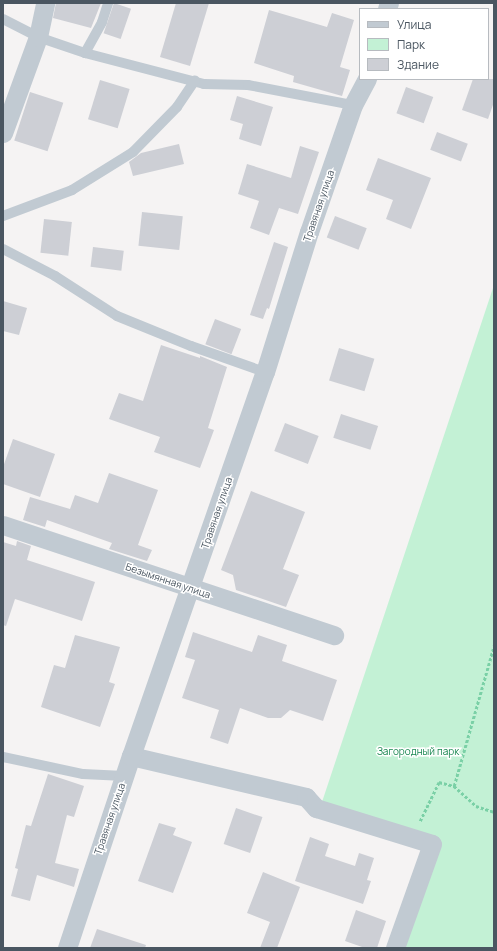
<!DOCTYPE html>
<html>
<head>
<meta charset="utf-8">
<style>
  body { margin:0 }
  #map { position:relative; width:497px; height:951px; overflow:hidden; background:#f5f3f3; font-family:Manrope,sans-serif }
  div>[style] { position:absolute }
  .green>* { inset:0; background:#c3f1d5 }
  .building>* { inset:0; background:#cdcfd5; transform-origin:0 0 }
  .path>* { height:2.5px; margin-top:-1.25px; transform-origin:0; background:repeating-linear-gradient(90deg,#7ad0a6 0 3px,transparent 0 5px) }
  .service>* { height:10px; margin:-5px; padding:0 5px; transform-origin:5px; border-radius:5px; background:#c1cad2 }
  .minor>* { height:19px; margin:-9.5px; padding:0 9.5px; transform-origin:9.5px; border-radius:9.5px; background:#c1cad2 }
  span { translate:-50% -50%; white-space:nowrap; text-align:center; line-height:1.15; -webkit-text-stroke:3px #fff; paint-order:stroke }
  .street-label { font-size:10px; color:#4a5661 }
  .park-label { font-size:10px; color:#17864f }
  .frame { position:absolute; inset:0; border:4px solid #4a5661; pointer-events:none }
  .legend { position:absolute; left:359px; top:8px; width:130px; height:72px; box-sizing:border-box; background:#fff; border:1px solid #b7bbc0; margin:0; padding:5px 7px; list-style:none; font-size:12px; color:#4a5661 }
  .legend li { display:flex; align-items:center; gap:8px; height:20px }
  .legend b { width:20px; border:1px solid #b7bbc0 }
</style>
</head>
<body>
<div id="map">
  <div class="green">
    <div style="clip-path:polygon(494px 285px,494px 948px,402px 948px,439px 839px,322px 802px)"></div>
  </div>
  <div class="building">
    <div style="clip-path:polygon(56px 3px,101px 3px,91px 28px,53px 18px)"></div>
    <div style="left:114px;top:3px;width:18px;height:32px;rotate:19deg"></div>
    <div style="clip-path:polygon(176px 3px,209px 3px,190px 66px,160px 57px)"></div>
    <div style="clip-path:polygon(269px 10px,327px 27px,332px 13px,354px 20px,340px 67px,350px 70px,342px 96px,293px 82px,294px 76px,254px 63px)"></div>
    <div style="clip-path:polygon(473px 79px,494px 79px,494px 102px,488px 119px,462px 110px)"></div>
    <div style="left:100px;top:80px;width:31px;height:41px;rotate:17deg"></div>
    <div style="left:406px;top:87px;width:29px;height:28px;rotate:20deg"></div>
    <div style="left:30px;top:92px;width:35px;height:51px;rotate:18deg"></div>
    <div style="clip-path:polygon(237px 96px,273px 107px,261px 146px,239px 139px,243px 124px,230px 120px)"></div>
    <div style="left:437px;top:132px;width:33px;height:19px;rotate:21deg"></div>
    <div style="clip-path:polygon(179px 144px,184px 164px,133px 176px,129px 162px,141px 153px)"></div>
    <div style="clip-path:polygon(300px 146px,319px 152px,298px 214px,279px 208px,269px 235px,250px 228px,259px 201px,238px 194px,247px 164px,291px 178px)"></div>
    <div style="clip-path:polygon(378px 158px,431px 178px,411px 229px,386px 219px,393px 200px,366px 190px)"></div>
    <div style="left:142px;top:212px;width:41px;height:34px;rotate:6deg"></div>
    <div style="left:335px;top:216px;width:34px;height:23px;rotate:21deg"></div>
    <div style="left:44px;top:219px;width:28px;height:34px;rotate:6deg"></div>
    <div style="clip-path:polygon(274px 242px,288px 247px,269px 309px,267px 308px,263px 319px,250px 315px)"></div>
    <div style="left:93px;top:247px;width:31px;height:20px;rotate:7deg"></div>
    <div style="clip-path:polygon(3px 301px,27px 308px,19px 335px,3px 331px)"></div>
    <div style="left:215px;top:319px;width:28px;height:27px;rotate:21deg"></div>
    <div style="clip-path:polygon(161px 345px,200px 358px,200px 356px,227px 367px,208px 428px,214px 430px,200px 468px,154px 452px,160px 437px,109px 419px,119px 393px,143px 401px)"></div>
    <div style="left:339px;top:348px;width:37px;height:34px;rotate:17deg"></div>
    <div style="left:341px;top:414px;width:39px;height:25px;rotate:18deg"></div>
    <div style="left:285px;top:423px;width:36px;height:30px;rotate:21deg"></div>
    <div style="clip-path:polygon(13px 439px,55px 454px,40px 497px,3px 484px,3px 467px)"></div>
    <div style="clip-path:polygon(109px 473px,158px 490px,138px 545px,152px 550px,147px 561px,109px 549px,112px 543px,47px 520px,45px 527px,23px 520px,30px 497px,70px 509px,75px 495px,98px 503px)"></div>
    <div style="clip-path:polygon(251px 491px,305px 512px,283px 569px,299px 575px,286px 607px,236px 590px,233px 575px,221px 570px)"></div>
    <div style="clip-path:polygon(17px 541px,31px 546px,27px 560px,95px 582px,82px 621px,15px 599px,6px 626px,3px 625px,3px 542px,16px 546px)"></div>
    <div style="clip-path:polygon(193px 632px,252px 652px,258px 635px,287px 645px,282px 661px,337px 680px,323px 721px,290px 710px,281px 718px,268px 718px,240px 708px,228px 744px,210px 738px,219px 710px,182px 698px,195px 660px,185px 657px)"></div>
    <div style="clip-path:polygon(75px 635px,120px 647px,109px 682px,115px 684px,100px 727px,41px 707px,54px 665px,65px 668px)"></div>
    <div style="clip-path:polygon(48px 774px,84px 786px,74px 817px,67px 815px,55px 863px,79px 869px,74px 887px,37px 875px,30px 901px,11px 896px,18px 869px,15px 868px,26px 825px,31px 826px)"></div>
    <div style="left:236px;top:808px;width:28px;height:38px;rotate:19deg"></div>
    <div style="clip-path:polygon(159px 823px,176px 828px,173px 835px,192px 842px,173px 893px,138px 881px)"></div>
    <div style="clip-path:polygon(310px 837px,329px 844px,325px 856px,355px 866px,359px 853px,374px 858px,367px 880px,371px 881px,363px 904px,295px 881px)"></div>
    <div style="clip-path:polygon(263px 872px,300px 887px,277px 948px,260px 948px,270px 922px,247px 913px)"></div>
    <div style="clip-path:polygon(356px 910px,386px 921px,377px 948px,365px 948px,345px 941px)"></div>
    <div style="clip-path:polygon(97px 929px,146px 945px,145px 948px,90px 948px)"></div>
  </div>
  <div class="path">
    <div style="left:454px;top:786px;width:30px;rotate:42deg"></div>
    <div style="left:476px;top:806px;width:19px;rotate:18deg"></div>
    <div style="left:420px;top:821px;width:43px;rotate:-64deg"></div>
    <div style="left:439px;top:782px;width:16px;rotate:15deg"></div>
    <div style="left:454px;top:786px;width:146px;rotate:-74.1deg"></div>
  </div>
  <div class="service">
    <div style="left:3px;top:19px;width:39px;rotate:27deg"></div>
    <div style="left:38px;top:37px;width:50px;rotate:18.8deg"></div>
    <div style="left:85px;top:53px;width:123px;rotate:14.6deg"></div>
    <div style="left:204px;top:84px;width:44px;rotate:1.3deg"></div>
    <div style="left:248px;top:85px;width:107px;rotate:10.8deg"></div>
    <div style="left:85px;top:53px;width:35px;rotate:-61deg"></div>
    <div style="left:102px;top:22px;width:20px;rotate:-72deg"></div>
    <div style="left:3px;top:216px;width:74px;rotate:-20.6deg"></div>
    <div style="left:72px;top:190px;width:72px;rotate:-31.9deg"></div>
    <div style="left:133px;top:152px;width:63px;rotate:-45.6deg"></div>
    <div style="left:177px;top:107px;width:32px;rotate:-56deg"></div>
    <div style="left:3px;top:249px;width:59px;rotate:27.4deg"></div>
    <div style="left:55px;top:276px;width:74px;rotate:32.8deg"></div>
    <div style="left:117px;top:316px;width:80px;rotate:22.1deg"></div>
    <div style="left:191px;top:346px;width:78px;rotate:19.4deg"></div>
    <div style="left:3px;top:757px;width:82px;rotate:12deg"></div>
    <div style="left:83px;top:774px;width:41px;rotate:2.8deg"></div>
  </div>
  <div class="minor">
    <div style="left:387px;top:9px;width:6px;rotate:-72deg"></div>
    <div style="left:3px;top:133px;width:102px;rotate:-70deg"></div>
    <div style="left:38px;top:37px;width:35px;rotate:-78deg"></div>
    <div style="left:3px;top:525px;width:349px;rotate:18.4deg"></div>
    <div style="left:131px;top:756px;width:180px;rotate:13.2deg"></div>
    <div style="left:306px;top:797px;width:15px;rotate:48deg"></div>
    <div style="left:316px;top:808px;width:121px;rotate:17.2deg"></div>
    <div style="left:432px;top:844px;width:110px;rotate:109.6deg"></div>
    <div style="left:67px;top:948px;width:202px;rotate:-71.6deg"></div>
    <div style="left:131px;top:756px;width:407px;rotate:-70.8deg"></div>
    <div style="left:265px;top:372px;width:147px;rotate:-72.6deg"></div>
    <div style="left:309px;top:232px;width:134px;rotate:-70.9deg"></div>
    <div style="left:353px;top:105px;width:30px;rotate:-62deg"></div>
  </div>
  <div class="street-label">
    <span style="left:319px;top:206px;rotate:-71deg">Травяная улица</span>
    <span style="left:217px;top:513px;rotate:-71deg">Травяная улица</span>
    <span style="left:168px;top:581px;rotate:19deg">Безымянная улица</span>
    <span style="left:110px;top:819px;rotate:-71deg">Травяная улица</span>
  </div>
  <div class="park-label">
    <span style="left:418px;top:752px">Загородный парк</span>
  </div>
  <div class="frame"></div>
  <ul class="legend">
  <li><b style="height:5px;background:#c1cad2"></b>Улица</li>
  <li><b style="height:11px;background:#c3f1d5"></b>Парк</li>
  <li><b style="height:11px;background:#cdcfd5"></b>Здание</li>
  </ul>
</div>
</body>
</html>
